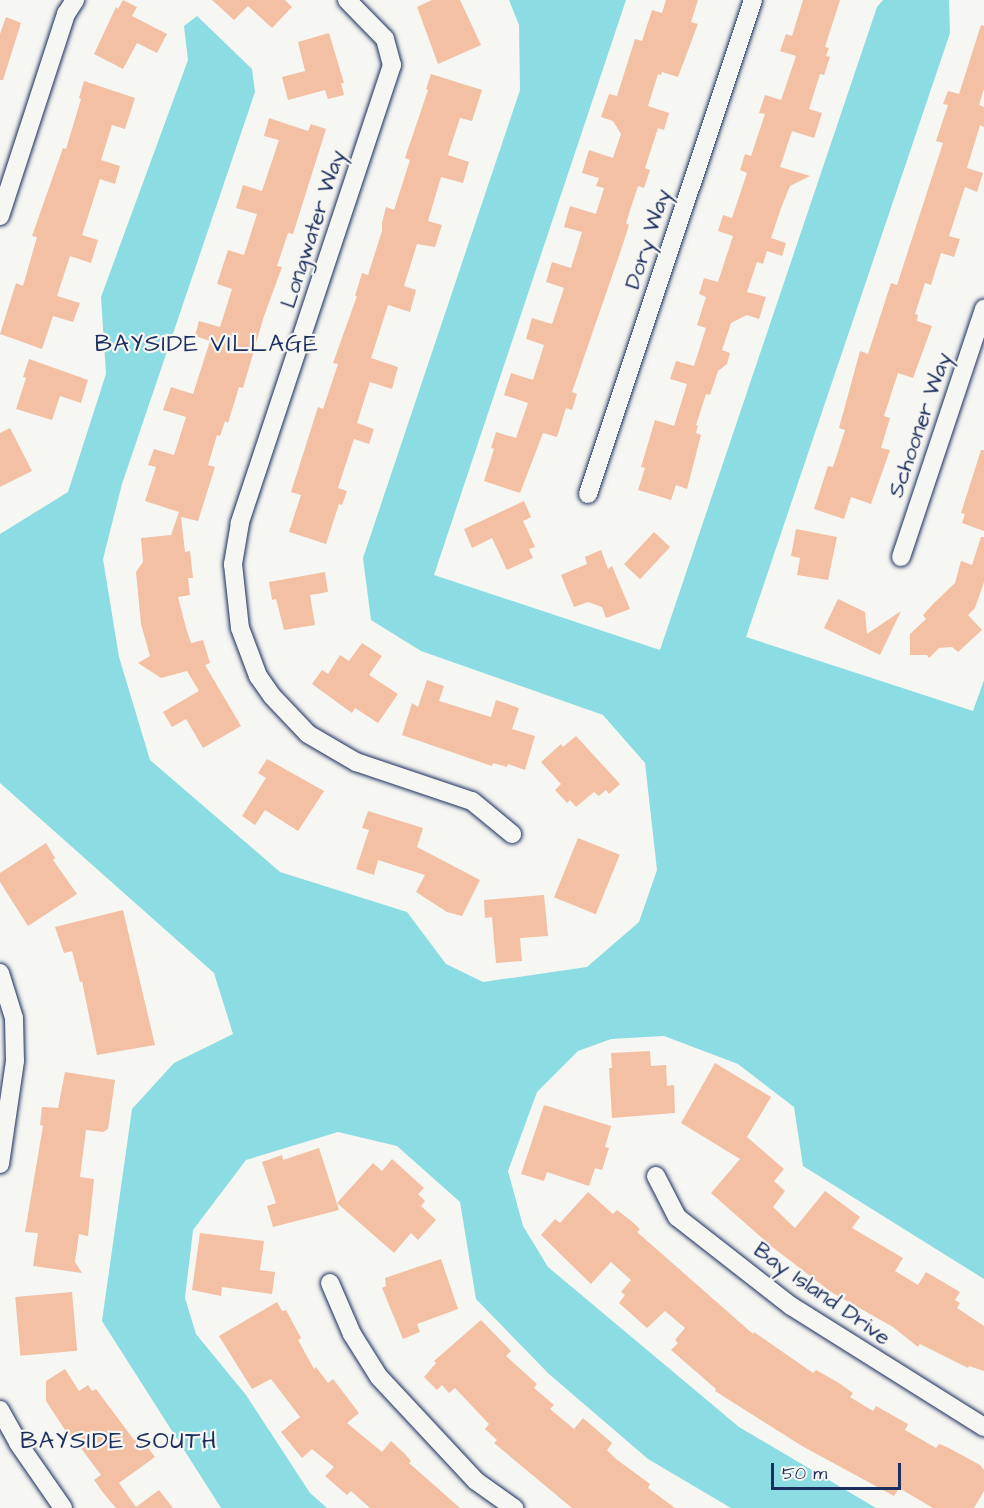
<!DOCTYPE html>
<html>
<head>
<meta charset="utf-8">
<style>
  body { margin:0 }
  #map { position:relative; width:984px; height:1508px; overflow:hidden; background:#f6f6f2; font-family:"Architects Daughter",sans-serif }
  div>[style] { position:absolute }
  .water>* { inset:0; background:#8bdde3 }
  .building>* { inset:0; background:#f3c0a4; transform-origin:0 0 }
  .roads { filter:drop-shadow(0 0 2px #1b2f5e) drop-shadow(0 0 2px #1b2f5e) }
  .minor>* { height:18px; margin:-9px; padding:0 9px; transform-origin:9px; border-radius:9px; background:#f6f6f2 }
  span { translate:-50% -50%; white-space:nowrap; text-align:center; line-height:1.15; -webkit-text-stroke:4.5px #f6f6f2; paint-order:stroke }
  .street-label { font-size:22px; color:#1b2f5e }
  .neighbourhood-label { font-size:24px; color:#1b2f5e; letter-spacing:1.5px }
  .scale { position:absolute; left:771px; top:1463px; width:130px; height:27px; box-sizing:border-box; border:3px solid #1b2f5e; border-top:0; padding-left:8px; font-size:18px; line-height:21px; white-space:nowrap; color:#1b2f5e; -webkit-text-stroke:4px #f6f6f2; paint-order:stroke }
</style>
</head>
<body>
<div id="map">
  <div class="water">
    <div style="clip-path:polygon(509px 0,626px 0,434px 575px,660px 650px,877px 7px,883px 0,949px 0,950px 33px,746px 637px,973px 711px,984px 680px,984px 1279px,803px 1166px,794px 1107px,738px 1064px,664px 1036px,611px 1039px,578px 1051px,537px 1092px,508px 1171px,523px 1226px,548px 1267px,739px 1427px,876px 1508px,731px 1508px,648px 1459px,549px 1374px,476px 1299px,460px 1202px,397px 1146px,338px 1132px,246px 1160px,193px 1230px,185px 1298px,196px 1334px,246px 1395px,310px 1493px,327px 1508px,221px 1508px,102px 1321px,132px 1109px,174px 1063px,233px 1034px,214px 973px,0 783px,0 534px,68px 492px,106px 374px,101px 297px,188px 60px,184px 26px,197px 16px,252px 69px,255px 92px,122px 484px,103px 559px,119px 657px,150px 760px,280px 872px,407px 912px,446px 964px,483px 982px,587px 967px,639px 922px,657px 870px,645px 763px,603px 715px,421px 651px,371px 620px,363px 558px,520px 90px,519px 25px)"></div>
  </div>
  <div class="building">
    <div style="clip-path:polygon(123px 0,137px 7px,132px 16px,167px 34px,157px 53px,137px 43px,123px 69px,94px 54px,116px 7px,118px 9px)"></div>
    <div style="clip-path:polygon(212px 0,285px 0,292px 7px,272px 28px,248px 6px,234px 20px)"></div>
    <div style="clip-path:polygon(432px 0,460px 0,481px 45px,438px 64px,417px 7px)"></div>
    <div style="clip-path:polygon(666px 0,698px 0,691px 22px,698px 24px,678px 77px,662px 72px,661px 75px,658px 74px,648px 106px,669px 113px,664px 130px,658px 128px,645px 168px,650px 170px,644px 188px,638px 186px,626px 223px,629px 225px,621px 250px,572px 392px,577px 394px,572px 410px,566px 408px,557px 437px,543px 433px,520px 493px,484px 481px,494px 449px,491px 448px,496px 432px,516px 438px,528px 403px,504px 395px,511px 373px,533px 380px,544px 345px,526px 339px,532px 318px,552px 324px,564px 288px,546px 282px,552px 262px,571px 268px,582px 232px,564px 227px,570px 206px,596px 214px,604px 188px,596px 186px,599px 178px,582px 173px,589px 150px,613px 158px,621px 134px,613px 121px,601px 117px,609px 94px,617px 96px,635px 39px,642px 41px,652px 10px,662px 13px)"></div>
    <div style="clip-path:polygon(803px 0,840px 0,825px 47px,829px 48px,826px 56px,830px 57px,824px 75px,820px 74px,809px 109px,822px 113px,814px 138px,792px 131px,780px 167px,810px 176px,790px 186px,781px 208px,771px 238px,786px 243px,782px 256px,767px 251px,763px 264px,757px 262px,747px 292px,766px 297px,759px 319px,747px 315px,731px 323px,722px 350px,730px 353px,727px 364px,718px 371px,710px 395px,706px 394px,696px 425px,698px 426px,696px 433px,701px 435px,687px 489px,676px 485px,671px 500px,638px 490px,645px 468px,641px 467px,655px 420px,674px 426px,687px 384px,670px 379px,676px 361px,694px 366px,706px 328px,697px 325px,706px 297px,699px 294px,704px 278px,718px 282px,733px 236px,718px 231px,723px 215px,732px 218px,747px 173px,740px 170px,745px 154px,751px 156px,765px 114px,759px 113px,765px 95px,781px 100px,796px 56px,780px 51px,786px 34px,792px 36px)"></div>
    <div style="clip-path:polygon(6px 17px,21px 23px,3px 80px,0 80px,0 34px)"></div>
    <div style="clip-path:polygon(981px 25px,984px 26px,984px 89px,979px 105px,984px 107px,984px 127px,980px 125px,967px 168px,983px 173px,977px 192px,965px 187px,949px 236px,960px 239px,954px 257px,941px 253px,931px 285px,925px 283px,915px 314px,918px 315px,917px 321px,932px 326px,913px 378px,898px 373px,884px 416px,890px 418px,881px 448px,890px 450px,871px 504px,851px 497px,844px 519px,814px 509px,828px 466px,833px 467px,845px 430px,839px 428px,860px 351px,868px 354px,891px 283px,897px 285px,943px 143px,936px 141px,948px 105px,943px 104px,948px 91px,959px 94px)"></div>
    <div style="clip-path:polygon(329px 33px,344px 83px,341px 83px,344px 95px,328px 99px,325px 90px,288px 100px,282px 77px,305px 71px,298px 42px)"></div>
    <div style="clip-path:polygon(431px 74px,482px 90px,472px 121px,460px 118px,448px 155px,469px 162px,463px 183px,441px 177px,428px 221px,442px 225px,435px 247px,417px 244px,404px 286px,416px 290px,410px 312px,388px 305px,371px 358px,398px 367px,392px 389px,370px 382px,357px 423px,374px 429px,369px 444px,354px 439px,338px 488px,347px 491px,342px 505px,339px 504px,326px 544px,289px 532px,301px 495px,291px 492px,318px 407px,323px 409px,338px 364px,333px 363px,357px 296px,355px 296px,362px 273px,368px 275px,382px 231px,382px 223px,386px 207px,394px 210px,410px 160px,405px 158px,428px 90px,426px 89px)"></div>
    <div style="clip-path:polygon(84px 81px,135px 98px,125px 129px,112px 125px,101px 160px,120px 166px,115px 184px,100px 179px,82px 235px,98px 240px,91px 263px,70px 256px,57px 296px,80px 303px,73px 322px,53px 316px,42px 349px,0 334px,16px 283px,23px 286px,37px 237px,32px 236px,63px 148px,66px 149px,81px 99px,79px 98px)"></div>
    <div style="clip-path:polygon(269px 118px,308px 131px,311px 124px,326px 129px,293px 234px,288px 233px,277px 266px,282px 267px,264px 316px,243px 388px,239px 387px,228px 423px,225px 421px,220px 436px,217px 435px,208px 465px,215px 467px,198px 521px,181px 517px,185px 552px,190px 551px,193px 578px,188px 578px,190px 595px,178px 597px,186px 628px,191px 643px,203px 640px,210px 663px,205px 665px,241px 726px,203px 748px,186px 719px,172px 727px,163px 712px,199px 691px,187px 671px,161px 678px,138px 663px,150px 656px,141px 624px,136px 572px,143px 562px,141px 538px,171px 535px,179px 512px,145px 501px,156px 467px,148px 465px,154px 449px,174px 455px,186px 417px,163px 410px,171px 387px,193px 394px,210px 341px,195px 336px,199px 321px,220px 327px,232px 289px,217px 284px,228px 250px,244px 255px,257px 214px,236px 208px,243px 185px,262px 191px,279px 140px,264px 136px)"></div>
    <div style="clip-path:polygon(29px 359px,88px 380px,81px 403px,60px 396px,52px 420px,16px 409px,26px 378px,23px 377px)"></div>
    <div style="clip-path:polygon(10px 428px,32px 471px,0 487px,0 433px)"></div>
    <div style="clip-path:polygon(981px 450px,984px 450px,984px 531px,962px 523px,965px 514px,961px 513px)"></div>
    <div style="clip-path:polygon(524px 501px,531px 517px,523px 521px,535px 547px,529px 549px,533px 558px,507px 570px,492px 538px,472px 548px,464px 529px)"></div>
    <div style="clip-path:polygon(796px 529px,837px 537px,828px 580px,797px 575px,800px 558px,791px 556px)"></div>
    <div style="left:654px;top:532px;width:22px;height:44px;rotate:43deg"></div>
    <div style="clip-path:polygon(981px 537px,984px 537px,984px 582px,975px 608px,968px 615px,982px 630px,958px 652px,952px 647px,939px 648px,929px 658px,927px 655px,910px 655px,910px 634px,926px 619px,923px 615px,933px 604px,955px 583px,961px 561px,972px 565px)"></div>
    <div style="clip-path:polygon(601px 550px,608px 569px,612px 566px,630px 609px,606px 618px,602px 607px,588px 602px,574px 607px,561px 575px,587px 564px,585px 557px)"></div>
    <div style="clip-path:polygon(325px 572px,328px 592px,310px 595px,315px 625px,284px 630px,276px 599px,272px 600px,269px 582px)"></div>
    <div style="clip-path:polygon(838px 599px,865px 612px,867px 634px,901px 611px,880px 655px,824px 628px)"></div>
    <div style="clip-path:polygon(362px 643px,382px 656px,369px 675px,398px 694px,378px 723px,355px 708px,352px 713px,312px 684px,322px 670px,328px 674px,340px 655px,349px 661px)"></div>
    <div style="clip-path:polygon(427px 680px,444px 686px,439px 701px,491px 717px,496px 700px,519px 708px,512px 729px,535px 736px,525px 770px,508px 764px,507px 767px,493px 763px,492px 766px,402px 735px,412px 703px,418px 707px)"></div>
    <div style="clip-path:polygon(576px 736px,620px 784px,609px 794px,606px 790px,599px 796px,594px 792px,576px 807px,570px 800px,567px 803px,555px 790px,561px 784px,541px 762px,561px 744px,563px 747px)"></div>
    <div style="clip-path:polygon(267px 759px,324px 791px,298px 831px,265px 810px,255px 825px,242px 816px,266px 778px,258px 773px)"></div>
    <div style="clip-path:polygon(368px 811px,423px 828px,417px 847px,480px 880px,462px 916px,447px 912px,416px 892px,425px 875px,378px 860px,374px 875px,356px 869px,369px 830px,362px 828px)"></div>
    <div style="left:578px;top:838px;width:45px;height:64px;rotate:22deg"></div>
    <div style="clip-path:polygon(46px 843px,55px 858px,53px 860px,77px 894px,28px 926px,0 882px,0 873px)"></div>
    <div style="clip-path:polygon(544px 895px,548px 936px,520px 938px,522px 961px,496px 963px,492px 917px,485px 918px,484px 900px)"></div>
    <div style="clip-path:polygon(123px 910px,155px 1045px,97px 1055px,82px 981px,80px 982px,72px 951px,64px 953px,55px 927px)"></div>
    <div style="clip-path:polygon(650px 1051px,651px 1066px,666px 1065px,667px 1086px,674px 1085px,675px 1113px,612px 1118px,609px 1068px,612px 1068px,611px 1053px)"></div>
    <div style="clip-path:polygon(715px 1063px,771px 1097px,747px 1137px,784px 1169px,774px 1181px,785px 1191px,773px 1207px,795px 1228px,825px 1191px,860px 1217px,852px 1228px,903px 1258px,895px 1271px,918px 1285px,926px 1272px,960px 1292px,955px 1300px,960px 1303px,957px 1308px,984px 1326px,984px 1371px,969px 1366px,968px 1368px,920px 1344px,918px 1347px,893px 1327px,831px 1292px,771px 1246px,711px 1193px,740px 1159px,681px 1123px)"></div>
    <div style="clip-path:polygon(65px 1072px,115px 1080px,108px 1129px,103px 1132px,86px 1130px,80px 1177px,94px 1179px,88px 1236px,79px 1234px,75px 1262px,82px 1273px,33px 1266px,38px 1233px,25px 1232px,43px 1126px,40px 1125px,42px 1107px,58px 1108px)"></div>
    <div style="clip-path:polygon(544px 1105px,611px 1126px,605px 1147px,609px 1148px,602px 1170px,595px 1168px,589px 1186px,547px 1172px,544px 1181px,521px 1174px)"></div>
    <div style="clip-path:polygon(319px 1148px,339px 1210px,273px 1227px,267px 1206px,276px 1203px,262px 1162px,282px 1155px,283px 1160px)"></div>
    <div style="clip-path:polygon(392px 1159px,424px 1188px,418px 1194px,425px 1201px,421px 1206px,436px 1220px,418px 1240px,411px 1233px,394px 1253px,337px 1203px,373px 1163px,382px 1171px)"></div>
    <div style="clip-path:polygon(588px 1192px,613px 1214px,617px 1210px,630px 1220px,640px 1229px,637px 1232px,753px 1334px,754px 1332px,813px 1373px,816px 1370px,839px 1383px,853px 1393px,850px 1397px,873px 1411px,876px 1406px,908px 1424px,905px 1430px,936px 1448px,939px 1444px,947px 1447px,980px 1465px,984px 1470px,984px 1491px,974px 1508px,933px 1508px,899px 1488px,894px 1496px,802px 1446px,715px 1391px,716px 1389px,671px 1350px,678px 1343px,675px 1340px,685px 1328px,665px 1311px,647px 1328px,619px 1303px,625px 1295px,621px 1292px,631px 1280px,611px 1262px,591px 1284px,541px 1235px,555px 1219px,560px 1223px)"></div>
    <div style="clip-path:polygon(200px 1233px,264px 1241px,260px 1270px,275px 1272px,272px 1294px,222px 1287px,221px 1296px,192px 1290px)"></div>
    <div style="clip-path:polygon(441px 1259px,458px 1309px,417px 1324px,420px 1332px,403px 1339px,382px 1288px,386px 1286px,385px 1278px)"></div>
    <div style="left:72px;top:1292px;width:59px;height:57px;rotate:85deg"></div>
    <div style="clip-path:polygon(277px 1302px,282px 1311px,286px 1310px,301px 1338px,298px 1340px,314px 1369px,316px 1367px,328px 1383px,333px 1379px,359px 1413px,347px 1423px,382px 1452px,391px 1441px,405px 1454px,411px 1461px,409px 1463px,460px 1508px,370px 1508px,351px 1491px,347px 1495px,325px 1476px,334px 1467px,312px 1449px,302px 1458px,281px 1432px,300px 1417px,271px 1379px,252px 1389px,219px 1336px)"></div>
    <div style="clip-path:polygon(481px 1320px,511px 1351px,506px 1356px,537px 1384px,534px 1388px,554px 1405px,550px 1409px,574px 1429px,583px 1418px,612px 1443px,607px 1450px,616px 1459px,650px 1484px,648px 1488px,675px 1508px,572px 1508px,494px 1443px,497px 1440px,485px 1429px,489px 1424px,455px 1388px,449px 1393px,442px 1385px,437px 1390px,424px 1377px,436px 1363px,434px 1361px)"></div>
    <div style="clip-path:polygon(65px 1369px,79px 1391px,88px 1385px,92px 1391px,96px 1389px,134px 1440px,139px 1436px,155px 1457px,119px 1483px,136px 1507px,159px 1490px,173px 1508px,116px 1508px,104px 1494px,94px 1480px,101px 1475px,71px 1435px,69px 1436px,46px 1401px,46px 1381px)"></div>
  </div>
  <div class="roads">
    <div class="minor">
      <div style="left:347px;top:0;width:54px;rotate:45.7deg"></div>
      <div style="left:385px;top:39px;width:27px;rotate:75deg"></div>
      <div style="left:392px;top:65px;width:483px;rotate:108.4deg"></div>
      <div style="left:240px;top:523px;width:42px;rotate:99.7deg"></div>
      <div style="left:233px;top:564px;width:64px;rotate:83.8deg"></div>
      <div style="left:240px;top:628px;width:51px;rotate:69.4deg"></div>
      <div style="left:258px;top:676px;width:24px;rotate:55deg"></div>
      <div style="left:272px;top:696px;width:52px;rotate:46.5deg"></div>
      <div style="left:308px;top:734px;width:56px;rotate:30.3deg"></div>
      <div style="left:356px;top:762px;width:122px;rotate:18.6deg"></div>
      <div style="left:472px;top:801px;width:52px;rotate:39.5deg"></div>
      <div style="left:0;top:216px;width:213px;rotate:-71.9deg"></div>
      <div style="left:66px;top:14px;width:17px;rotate:-57deg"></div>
      <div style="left:588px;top:494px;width:521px;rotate:-71.53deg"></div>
      <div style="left:901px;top:557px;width:262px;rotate:-71.5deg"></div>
      <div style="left:0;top:973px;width:47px;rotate:72.7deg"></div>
      <div style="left:14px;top:1018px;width:43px;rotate:88.7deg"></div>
      <div style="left:15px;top:1061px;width:104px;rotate:98.3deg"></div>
      <div style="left:656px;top:1176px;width:46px;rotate:62.9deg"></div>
      <div style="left:677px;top:1217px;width:145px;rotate:38deg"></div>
      <div style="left:791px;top:1306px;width:228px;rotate:32.1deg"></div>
      <div style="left:330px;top:1283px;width:56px;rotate:66.7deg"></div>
      <div style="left:352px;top:1334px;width:51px;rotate:57.9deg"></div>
      <div style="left:379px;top:1377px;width:142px;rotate:47deg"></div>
      <div style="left:476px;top:1481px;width:47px;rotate:35.4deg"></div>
      <div style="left:0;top:1410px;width:38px;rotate:61deg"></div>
      <div style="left:18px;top:1443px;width:79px;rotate:55.3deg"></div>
    </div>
  </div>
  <div class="street-label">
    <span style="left:313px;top:229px;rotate:-72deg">Longwater Way</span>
    <span style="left:648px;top:239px;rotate:-72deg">Dory Way</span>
    <span style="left:920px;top:425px;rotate:-71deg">Schooner Way</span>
    <span style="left:822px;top:1294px;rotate:35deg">Bay Island Drive</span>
  </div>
  <div class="neighbourhood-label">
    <span style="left:207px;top:345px">BAYSIDE VILLAGE</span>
    <span style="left:119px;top:1442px">BAYSIDE SOUTH</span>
  </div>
  <div class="scale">50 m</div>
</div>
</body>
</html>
